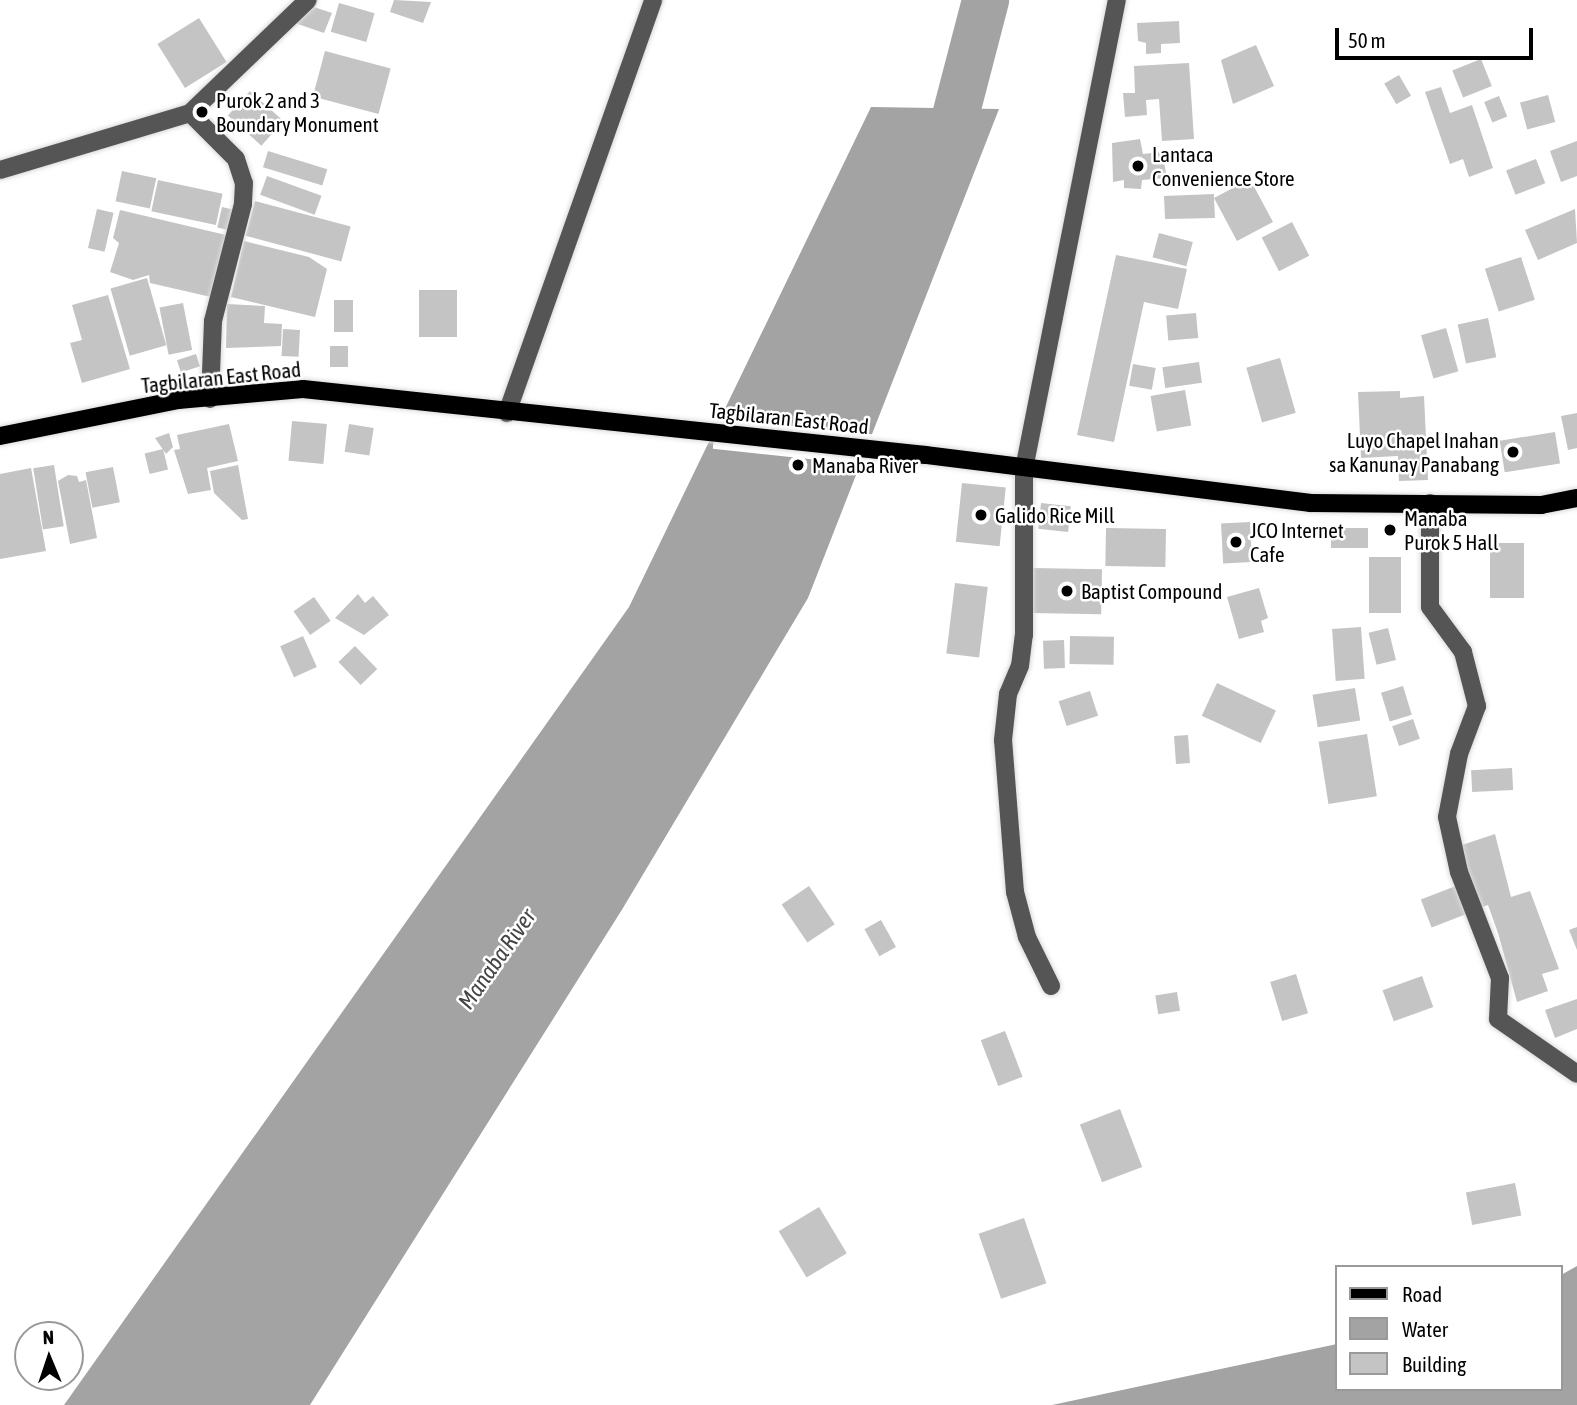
<!DOCTYPE html>
<html>
<head>
<meta charset="utf-8">
<style>
  body { margin:0 }
  #map { position:relative; width:1577px; height:1405px; overflow:hidden; background:#fff; font-family:"Asap Condensed",sans-serif }
  div>[style] { position:absolute }
  .water>* { inset:0; background:#a3a3a3 }
  .pier>* { inset:0; background:#fff; transform-origin:0 0 }
  .river>* { height:47px; margin:-23.5px; padding:0 23.5px; transform-origin:23.5px; border-radius:23.5px; background:#a3a3a3 }
  .building>* { inset:0; background:#c4c4c4; transform-origin:0 0 }
  .roads { filter:drop-shadow(0 0 2px #dbdbdb) drop-shadow(0 0 2px #dbdbdb) }
  .minor>* { height:18px; margin:-9px; padding:0 9px; transform-origin:9px; border-radius:9px; background:#555 }
  .major>* { height:18px; margin:-9px; padding:0 9px; transform-origin:9px; border-radius:9px; background:#000 }
  .dots>* { width:19px; height:19px; translate:-50% -50%; box-sizing:border-box; border:4px solid #fff; border-radius:50% }
  span { translate:-50% -50%; white-space:nowrap; text-align:center; line-height:1.15; -webkit-text-stroke:5px #fff; paint-order:stroke }
  .poi-label { font-size:21px; color:#000 }
  .left { translate:0 -50%; text-align:left }
  .right { translate:-100% -50%; text-align:right }
  .street-label { font-size:21px; color:#000 }
  .water-label { font-size:23px; color:#444; font-style:italic }
  .legend { position:absolute; left:1335px; top:1265px; width:228px; height:126px; box-sizing:border-box; background:#fff; border:2px solid #999; margin:0; padding:9px 12px; list-style:none; font-size:21px; color:#000 }
  .legend li { display:flex; align-items:center; gap:14px; height:35px }
  .legend b { width:35px; border:2px solid #999 }
  .north { position:absolute; left:14px; top:1321px; width:70px; height:70px; box-sizing:border-box; background:#fff; border:2px solid #999; border-radius:50%; rotate:358deg; font-size:19px; font-weight:700; line-height:28px; text-align:center; color:#000 }
  .north::after { content:''; display:block; margin:auto; width:24px; height:32px; background:#000; clip-path:polygon(50% 0,100% 100%,50% 72%,0 100%) }
  .scale { position:absolute; left:1335px; top:28px; width:198px; height:32px; box-sizing:border-box; border:4px solid #000; border-top:0; padding-left:9px; font-size:21px; line-height:24px; white-space:nowrap; color:#000; -webkit-text-stroke:5px #fff; paint-order:stroke }
</style>
</head>
<body>
<div id="map">
  <div class="water">
    <div style="clip-path:polygon(871px 107px,999px 109px,808px 598px,623px 908px,310px 1405px,64px 1405px,629px 607px)"></div>
    <div style="clip-path:polygon(1577px 1266px,1577px 1405px,1052px 1405px,1337px 1344px,1337px 1389px,1561px 1389px,1561px 1275px)"></div>
  </div>
  <div class="pier">
    <div style="left:716px;top:418px;width:161px;height:31px;rotate:6deg"></div>
  </div>
  <div class="river">
    <div style="left:941px;top:169px;width:175px;rotate:-75.4deg"></div>
  </div>
  <div class="building">
    <div style="clip-path:polygon(394px 0,431px 2px,423px 23px,390px 12px)"></div>
    <div style="left:339px;top:3px;width:37px;height:30px;rotate:16deg"></div>
    <div style="clip-path:polygon(311px 6px,332px 13px,324px 33px,295px 23px)"></div>
    <div style="left:199px;top:18px;width:52px;height:49px;rotate:58deg"></div>
    <div style="clip-path:polygon(1179px 21px,1180px 43px,1161px 44px,1161px 53px,1146px 54px,1146px 43px,1138px 41px,1137px 23px)"></div>
    <div style="clip-path:polygon(1256px 45px,1274px 86px,1233px 104px,1221px 60px)"></div>
    <div style="left:325px;top:51px;width:68px;height:47px;rotate:15deg"></div>
    <div style="left:1481px;top:59px;width:29px;height:31px;rotate:68deg"></div>
    <div style="clip-path:polygon(1189px 63px,1194px 139px,1162px 141px,1159px 99px,1146px 100px,1147px 115px,1125px 117px,1123px 93px,1135px 93px,1134px 66px)"></div>
    <div style="left:1399px;top:75px;width:24px;height:17px;rotate:60deg"></div>
    <div style="clip-path:polygon(1441px 87px,1450px 113px,1472px 105px,1493px 168px,1469px 177px,1463px 159px,1450px 164px,1425px 92px)"></div>
    <div style="left:250px;top:91px;width:45px;height:33px;rotate:42deg"></div>
    <div style="left:1548px;top:95px;width:28px;height:29px;rotate:75deg"></div>
    <div style="left:1499px;top:96px;width:22px;height:16px;rotate:68deg"></div>
    <div style="clip-path:polygon(1140px 139px,1143px 154px,1162px 152px,1167px 178px,1142px 180px,1141px 189px,1124px 188px,1124px 180px,1113px 182px,1112px 143px)"></div>
    <div style="clip-path:polygon(1577px 141px,1577px 176px,1561px 182px,1550px 151px)"></div>
    <div style="left:268px;top:151px;width:62px;height:17px;rotate:17deg"></div>
    <div style="left:1536px;top:159px;width:26px;height:32px;rotate:69deg"></div>
    <div style="left:122px;top:171px;width:35px;height:31px;rotate:12deg"></div>
    <div style="left:267px;top:176px;width:58px;height:20px;rotate:20deg"></div>
    <div style="clip-path:polygon(1250px 179px,1273px 222px,1237px 241px,1214px 198px,1215px 218px,1165px 219px,1164px 196px,1214px 194px,1214px 198px)"></div>
    <div style="left:158px;top:180px;width:66px;height:32px;rotate:12deg"></div>
    <div style="left:255px;top:201px;width:99px;height:36px;rotate:15deg"></div>
    <div style="left:222px;top:207px;width:13px;height:21px;rotate:13deg"></div>
    <div style="left:97px;top:209px;width:17px;height:40px;rotate:13deg"></div>
    <div style="clip-path:polygon(1575px 209px,1577px 243px,1538px 260px,1525px 230px)"></div>
    <div style="clip-path:polygon(120px 210px,226px 235px,211px 297px,150px 283px,149px 275px,133px 280px,110px 272px,119px 243px,113px 238px)"></div>
    <div style="left:1292px;top:222px;width:38px;height:34px;rotate:63deg"></div>
    <div style="left:1159px;top:233px;width:35px;height:25px;rotate:15deg"></div>
    <div style="clip-path:polygon(244px 241px,309px 257px,327px 269px,315px 317px,231px 297px)"></div>
    <div style="clip-path:polygon(1116px 255px,1187px 269px,1178px 309px,1144px 302px,1114px 442px,1077px 435px)"></div>
    <div style="left:1521px;top:257px;width:45px;height:38px;rotate:72deg"></div>
    <div style="left:147px;top:278px;width:70px;height:38px;rotate:74deg"></div>
    <div style="left:419px;top:290px;width:38px;height:47px"></div>
    <div style="clip-path:polygon(108px 295px,130px 369px,82px 383px,70px 343px,82px 340px,72px 305px)"></div>
    <div style="left:353px;top:300px;width:32px;height:19px;rotate:90deg"></div>
    <div style="left:183px;top:303px;width:48px;height:24px;rotate:79deg"></div>
    <div style="clip-path:polygon(227px 304px,265px 306px,264px 323px,282px 324px,281px 346px,226px 348px)"></div>
    <div style="left:1196px;top:313px;width:25px;height:30px;rotate:85deg"></div>
    <div style="left:1488px;top:318px;width:40px;height:31px;rotate:78deg"></div>
    <div style="left:1446px;top:328px;width:45px;height:26px;rotate:74deg"></div>
    <div style="left:283px;top:329px;width:17px;height:27px;rotate:3deg"></div>
    <div style="left:330px;top:346px;width:18px;height:21px"></div>
    <div style="left:196px;top:354px;width:13px;height:20px;rotate:72deg"></div>
    <div style="left:1280px;top:358px;width:57px;height:35px;rotate:74deg"></div>
    <div style="left:1199px;top:362px;width:21px;height:37px;rotate:82deg"></div>
    <div style="left:1133px;top:364px;width:23px;height:22px;rotate:10deg"></div>
    <div style="left:1185px;top:390px;width:36px;height:35px;rotate:80deg"></div>
    <div style="clip-path:polygon(1400px 391px,1400px 398px,1424px 396px,1428px 480px,1399px 481px,1398px 456px,1361px 458px,1358px 392px)"></div>
    <div style="clip-path:polygon(1577px 413px,1577px 448px,1568px 450px,1561px 416px)"></div>
    <div style="left:292px;top:421px;width:35px;height:40px;rotate:5deg"></div>
    <div style="clip-path:polygon(229px 424px,238px 461px,207px 468px,211px 490px,188px 494px,174px 450px,180px 449px,177px 435px)"></div>
    <div style="left:349px;top:424px;width:25px;height:28px;rotate:9deg"></div>
    <div style="left:1555px;top:432px;width:32px;height:56px;rotate:81deg"></div>
    <div style="clip-path:polygon(169px 433px,173px 447px,166px 454px,155px 438px)"></div>
    <div style="left:163px;top:449px;width:21px;height:19px;rotate:76deg"></div>
    <div style="left:54px;top:465px;width:62px;height:21px;rotate:81deg"></div>
    <div style="clip-path:polygon(238px 465px,248px 519px,242px 520px,214px 493px,210px 471px)"></div>
    <div style="left:113px;top:467px;width:36px;height:28px;rotate:79deg"></div>
    <div style="clip-path:polygon(31px 468px,46px 551px,0 559px,0 474px)"></div>
    <div style="clip-path:polygon(68px 475px,77px 476px,79px 482px,86px 480px,97px 538px,70px 544px,58px 481px)"></div>
    <div style="left:962px;top:483px;width:44px;height:59px;rotate:6deg"></div>
    <div style="left:1041px;top:503px;width:30px;height:26px;rotate:6deg"></div>
    <div style="left:1250px;top:522px;width:40px;height:29px;rotate:87deg"></div>
    <div style="left:1106px;top:528px;width:60px;height:38px;rotate:1deg"></div>
    <div style="left:1368px;top:528px;width:20px;height:37px;rotate:90deg"></div>
    <div style="left:1490px;top:543px;width:34px;height:55px"></div>
    <div style="left:1369px;top:557px;width:32px;height:56px"></div>
    <div style="left:1032px;top:568px;width:70px;height:45px;rotate:1deg"></div>
    <div style="left:955px;top:583px;width:33px;height:71px;rotate:7deg"></div>
    <div style="clip-path:polygon(1259px 588px,1268px 618px,1261px 621px,1264px 632px,1239px 639px,1227px 597px)"></div>
    <div style="clip-path:polygon(358px 594px,365px 603px,373px 596px,389px 615px,364px 635px,335px 618px)"></div>
    <div style="left:314px;top:597px;width:29px;height:25px;rotate:55deg"></div>
    <div style="left:1361px;top:627px;width:52px;height:29px;rotate:86deg"></div>
    <div style="left:1388px;top:628px;width:33px;height:20px;rotate:76deg"></div>
    <div style="left:303px;top:636px;width:34px;height:25px;rotate:66deg"></div>
    <div style="left:1070px;top:636px;width:44px;height:28px;rotate:1deg"></div>
    <div style="left:1064px;top:640px;width:28px;height:21px;rotate:88deg"></div>
    <div style="left:355px;top:646px;width:32px;height:23px;rotate:46deg"></div>
    <div style="left:1217px;top:683px;width:65px;height:36px;rotate:25deg"></div>
    <div style="left:1403px;top:686px;width:30px;height:23px;rotate:73deg"></div>
    <div style="left:1355px;top:688px;width:33px;height:43px;rotate:81deg"></div>
    <div style="left:1090px;top:691px;width:26px;height:33px;rotate:72deg"></div>
    <div style="left:1413px;top:719px;width:21px;height:22px;rotate:71deg"></div>
    <div style="left:1367px;top:734px;width:63px;height:49px;rotate:81deg"></div>
    <div style="left:1188px;top:735px;width:28px;height:14px;rotate:86deg"></div>
    <div style="left:1512px;top:768px;width:22px;height:41px;rotate:87deg"></div>
    <div style="clip-path:polygon(1495px 834px,1511px 897px,1530px 891px,1559px 969px,1542px 974px,1548px 991px,1517px 1002px,1498px 933px,1488px 905px,1482px 907px,1473px 888px,1459px 846px)"></div>
    <div style="left:1461px;top:884px;width:30px;height:43px;rotate:69deg"></div>
    <div style="left:809px;top:886px;width:46px;height:33px;rotate:56deg"></div>
    <div style="left:881px;top:920px;width:31px;height:19px;rotate:61deg"></div>
    <div style="clip-path:polygon(1577px 927px,1577px 950px,1569px 930px)"></div>
    <div style="left:1296px;top:974px;width:41px;height:27px;rotate:73deg"></div>
    <div style="left:1422px;top:976px;width:33px;height:42px;rotate:70deg"></div>
    <div style="left:1177px;top:992px;width:19px;height:22px;rotate:81deg"></div>
    <div style="clip-path:polygon(1577px 999px,1577px 1029px,1555px 1038px,1545px 1010px)"></div>
    <div style="left:1005px;top:1031px;width:49px;height:26px;rotate:69deg"></div>
    <div style="left:1120px;top:1109px;width:62px;height:43px;rotate:69deg"></div>
    <div style="left:1515px;top:1183px;width:33px;height:50px;rotate:79deg"></div>
    <div style="left:819px;top:1207px;width:54px;height:47px;rotate:59deg"></div>
    <div style="left:1024px;top:1218px;width:69px;height:48px;rotate:71deg"></div>
  </div>
  <div class="roads">
    <div class="minor">
      <div style="left:190px;top:113px;width:65px;rotate:45deg"></div>
      <div style="left:236px;top:159px;width:25px;rotate:72deg"></div>
      <div style="left:244px;top:183px;width:21px;rotate:93deg"></div>
      <div style="left:243px;top:204px;width:121px;rotate:104.4deg"></div>
      <div style="left:213px;top:321px;width:78px;rotate:92.2deg"></div>
      <div style="left:0;top:170px;width:198px;rotate:-16.7deg"></div>
      <div style="left:190px;top:113px;width:163px;rotate:-43.8deg"></div>
      <div style="left:507px;top:413px;width:438px;rotate:-70.5deg"></div>
      <div style="left:1430px;top:503px;width:104px;rotate:90deg"></div>
      <div style="left:1430px;top:607px;width:56px;rotate:53.7deg"></div>
      <div style="left:1463px;top:652px;width:56px;rotate:75.5deg"></div>
      <div style="left:1477px;top:706px;width:51px;rotate:110.6deg"></div>
      <div style="left:1459px;top:754px;width:64px;rotate:100.8deg"></div>
      <div style="left:1447px;top:817px;width:56px;rotate:77.7deg"></div>
      <div style="left:1459px;top:872px;width:114px;rotate:68.9deg"></div>
      <div style="left:1500px;top:978px;width:41px;rotate:92.8deg"></div>
      <div style="left:1498px;top:1019px;width:96px;rotate:34.8deg"></div>
      <div style="left:1051px;top:986px;width:55px;rotate:-116.1deg"></div>
      <div style="left:1027px;top:937px;width:47px;rotate:-104.9deg"></div>
      <div style="left:1015px;top:892px;width:152px;rotate:-94.5deg"></div>
      <div style="left:1003px;top:740px;width:46px;rotate:-83.8deg"></div>
      <div style="left:1008px;top:694px;width:30px;rotate:-67deg"></div>
      <div style="left:1020px;top:666px;width:31px;rotate:-83deg"></div>
      <div style="left:1024px;top:635px;width:166px;rotate:-90deg"></div>
      <div style="left:1024px;top:469px;width:478px;rotate:-78.8deg"></div>
    </div>
    <div class="major">
      <div style="left:0;top:436px;width:182px;rotate:-11.4deg"></div>
      <div style="left:178px;top:400px;width:125px;rotate:-5deg"></div>
      <div style="left:303px;top:389px;width:626px;rotate:6.05deg"></div>
      <div style="left:926px;top:455px;width:387px;rotate:7.1deg"></div>
      <div style="left:1310px;top:503px;width:231px;rotate:0.5deg"></div>
      <div style="left:1541px;top:505px;width:37px;rotate:-11deg"></div>
    </div>
  </div>
  <div class="dots">
    <div style="left:202px;top:112px;background:#000"></div>
    <div style="left:1138px;top:166px;background:#000"></div>
    <div style="left:1513px;top:452px;background:#000"></div>
    <div style="left:798px;top:465px;background:#000"></div>
    <div style="left:981px;top:515px;background:#000"></div>
    <div style="left:1390px;top:530px;background:#000"></div>
    <div style="left:1236px;top:542px;background:#000"></div>
    <div style="left:1067px;top:591px;background:#000"></div>
  </div>
  <div class="poi-label">
    <span class="left" style="left:216px;top:112px">Purok 2 and 3<br>Boundary Monument</span>
    <span class="left" style="left:1152px;top:166px">Lantaca<br>Convenience Store</span>
    <span class="right" style="left:1499px;top:452px">Luyo Chapel Inahan<br>sa Kanunay Panabang</span>
    <span class="left" style="left:812px;top:465px">Manaba River</span>
    <span class="left" style="left:995px;top:515px">Galido Rice Mill</span>
    <span class="left" style="left:1404px;top:530px">Manaba<br>Purok 5 Hall</span>
    <span class="left" style="left:1250px;top:542px">JCO Internet<br>Cafe</span>
    <span class="left" style="left:1081px;top:591px">Baptist Compound</span>
  </div>
  <div class="street-label">
    <span style="left:221px;top:377px;rotate:-6deg">Tagbilaran East Road</span>
    <span style="left:789px;top:418px;rotate:6deg">Tagbilaran East Road</span>
  </div>
  <div class="water-label">
    <span style="left:497px;top:959px;rotate:-55deg">Manaba River</span>
  </div>
  <ul class="legend">
  <li><b style="height:9px;background:#000"></b>Road</li>
  <li><b style="height:19px;background:#a3a3a3"></b>Water</li>
  <li><b style="height:19px;background:#c4c4c4"></b>Building</li>
  </ul>
  <div class="north">N</div>
  <div class="scale">50 m</div>
</div>
</body>
</html>
